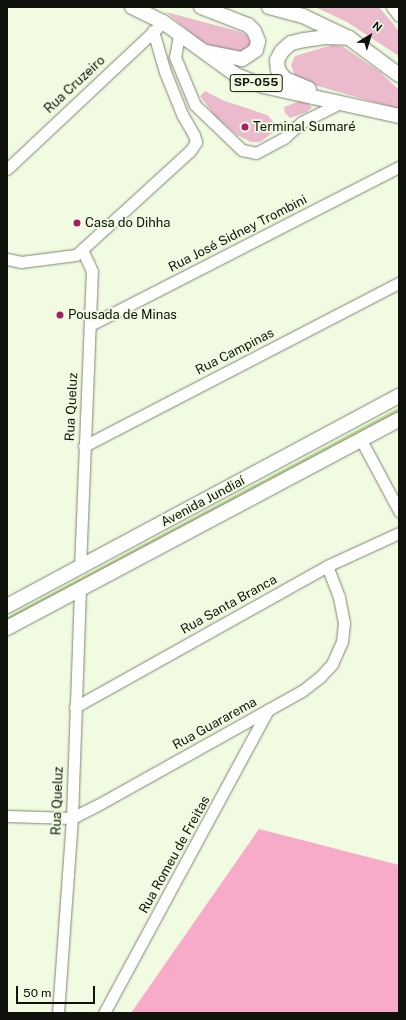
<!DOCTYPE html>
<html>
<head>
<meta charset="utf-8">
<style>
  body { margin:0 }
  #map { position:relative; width:406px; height:1020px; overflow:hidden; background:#f0fbe2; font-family:"Public Sans",sans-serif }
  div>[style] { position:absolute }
  .green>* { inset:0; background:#ebbacd }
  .forest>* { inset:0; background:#f8aac9 }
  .stream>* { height:3px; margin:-1.5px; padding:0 1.5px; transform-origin:1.5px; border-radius:1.5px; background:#bedb95 }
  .roads { filter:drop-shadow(0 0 1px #7d8670) drop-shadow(0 0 1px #7d8670) }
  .minor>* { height:11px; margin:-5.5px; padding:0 5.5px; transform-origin:5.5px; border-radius:5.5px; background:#fff }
  .major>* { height:14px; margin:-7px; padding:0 7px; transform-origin:7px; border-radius:7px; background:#fff }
  .dots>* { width:11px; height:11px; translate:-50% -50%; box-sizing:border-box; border:2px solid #f0fbe2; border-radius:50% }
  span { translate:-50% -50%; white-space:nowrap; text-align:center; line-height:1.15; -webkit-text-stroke:3.5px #f0fbe2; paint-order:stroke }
  .shield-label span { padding:1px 3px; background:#f0fbe2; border:1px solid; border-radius:3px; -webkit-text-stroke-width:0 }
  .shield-label { font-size:12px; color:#10130b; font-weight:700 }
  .street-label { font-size:13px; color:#10130b }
  .poi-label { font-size:13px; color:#10130b }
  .left { translate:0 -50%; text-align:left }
  .frame { position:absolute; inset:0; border:8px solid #10130b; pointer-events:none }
  .north { position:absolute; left:350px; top:16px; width:40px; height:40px; -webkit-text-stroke:3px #f0fbe2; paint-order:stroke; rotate:38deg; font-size:11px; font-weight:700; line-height:16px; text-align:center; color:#10130b }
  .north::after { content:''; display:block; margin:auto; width:14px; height:18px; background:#10130b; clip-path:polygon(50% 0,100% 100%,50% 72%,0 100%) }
  .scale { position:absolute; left:16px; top:986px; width:79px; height:18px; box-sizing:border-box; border:2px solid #10130b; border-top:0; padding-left:5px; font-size:12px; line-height:14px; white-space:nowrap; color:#10130b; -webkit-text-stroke:3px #f0fbe2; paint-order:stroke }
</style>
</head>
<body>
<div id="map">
  <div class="green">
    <div style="clip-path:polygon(315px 7px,379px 7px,399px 31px,399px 56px,347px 22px)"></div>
    <div style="clip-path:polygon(166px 12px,241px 32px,248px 36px,253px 44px,253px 49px,238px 52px,212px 46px,201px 41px)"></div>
    <div style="clip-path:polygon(332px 45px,342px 46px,380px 72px,399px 90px,399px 109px,307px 83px,295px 76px,291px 65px,295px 56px)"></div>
    <div style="clip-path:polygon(205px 91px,222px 100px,267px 115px,275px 123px,277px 130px,260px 142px,251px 142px,237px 135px,215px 116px,200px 96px)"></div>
    <div style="clip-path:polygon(303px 100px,312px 107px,307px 112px,290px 118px,285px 113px,284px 107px)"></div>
  </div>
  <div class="forest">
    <div style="clip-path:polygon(259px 829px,399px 865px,399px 1013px,131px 1013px)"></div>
  </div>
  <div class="stream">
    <div style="left:7px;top:618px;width:444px;rotate:-28.1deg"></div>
  </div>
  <div class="roads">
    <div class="minor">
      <div style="left:392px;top:7px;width:11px;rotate:52deg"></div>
      <div style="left:179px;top:35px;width:22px;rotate:100deg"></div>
      <div style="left:175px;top:57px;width:52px;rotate:67.4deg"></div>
      <div style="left:195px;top:105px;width:65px;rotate:43.8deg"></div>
      <div style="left:242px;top:150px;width:14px;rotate:12deg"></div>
      <div style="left:256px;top:153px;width:32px;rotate:-28deg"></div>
      <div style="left:284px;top:138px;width:24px;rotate:-42deg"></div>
      <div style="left:302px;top:122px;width:45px;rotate:-26.6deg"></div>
      <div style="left:7px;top:169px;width:207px;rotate:-43.2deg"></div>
      <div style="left:7px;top:259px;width:14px;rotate:12deg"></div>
      <div style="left:21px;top:262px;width:55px;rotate:-7.3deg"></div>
      <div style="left:76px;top:255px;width:154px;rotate:-42.4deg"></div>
      <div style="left:190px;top:151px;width:11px;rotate:-56deg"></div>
      <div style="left:196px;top:142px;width:7px;rotate:-106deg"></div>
      <div style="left:194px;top:135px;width:24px;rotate:-120deg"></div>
      <div style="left:182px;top:114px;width:45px;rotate:-112deg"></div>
      <div style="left:165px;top:72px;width:43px;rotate:-106.3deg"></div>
      <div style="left:90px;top:325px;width:347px;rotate:-27.1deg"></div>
      <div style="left:361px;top:440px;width:81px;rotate:61.8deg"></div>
      <div style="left:84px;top:446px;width:355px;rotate:-27.4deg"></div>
      <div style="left:80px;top:568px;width:297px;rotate:-87.7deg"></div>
      <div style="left:92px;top:271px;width:23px;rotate:-115deg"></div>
      <div style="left:75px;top:707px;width:289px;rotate:-29.2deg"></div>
      <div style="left:327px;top:566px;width:79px;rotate:-24.6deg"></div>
      <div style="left:7px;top:816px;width:65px;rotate:1.8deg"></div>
      <div style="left:72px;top:818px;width:27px;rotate:-27deg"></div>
      <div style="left:96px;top:806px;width:236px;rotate:-29.2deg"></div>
      <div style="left:302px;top:691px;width:23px;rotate:-38deg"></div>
      <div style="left:320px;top:677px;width:18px;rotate:-47deg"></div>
      <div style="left:332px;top:664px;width:24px;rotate:-66deg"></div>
      <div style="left:342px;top:642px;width:19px;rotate:-84deg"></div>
      <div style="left:344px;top:623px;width:26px;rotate:-101deg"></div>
      <div style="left:339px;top:597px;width:33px;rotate:-111deg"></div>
      <div style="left:58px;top:1013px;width:196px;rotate:-85.9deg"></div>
      <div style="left:72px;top:818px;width:228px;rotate:-88deg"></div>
      <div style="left:104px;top:1013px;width:345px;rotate:-61.6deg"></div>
    </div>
    <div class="major">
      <div style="left:132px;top:7px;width:34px;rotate:26deg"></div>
      <div style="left:163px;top:22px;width:90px;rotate:36deg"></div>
      <div style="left:236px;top:75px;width:29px;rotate:22deg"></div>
      <div style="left:263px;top:86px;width:139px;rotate:12.4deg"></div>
      <div style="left:201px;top:7px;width:50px;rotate:21deg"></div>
      <div style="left:248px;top:25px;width:8px;rotate:45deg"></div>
      <div style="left:254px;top:31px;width:11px;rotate:68deg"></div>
      <div style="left:258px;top:41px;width:9px;rotate:103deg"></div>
      <div style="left:256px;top:50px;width:17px;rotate:147deg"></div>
      <div style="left:242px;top:59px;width:36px;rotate:-169deg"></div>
      <div style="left:269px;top:7px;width:35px;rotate:15deg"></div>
      <div style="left:303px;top:16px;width:51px;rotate:25.6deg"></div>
      <div style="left:349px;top:38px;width:62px;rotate:36.5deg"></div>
      <div style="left:309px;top:89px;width:26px;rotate:-157deg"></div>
      <div style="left:285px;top:79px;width:11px;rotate:-128deg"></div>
      <div style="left:278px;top:70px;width:10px;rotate:-96deg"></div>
      <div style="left:277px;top:60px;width:10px;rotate:-61deg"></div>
      <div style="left:282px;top:51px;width:12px;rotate:-42deg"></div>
      <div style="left:291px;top:43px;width:13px;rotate:-13deg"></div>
      <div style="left:304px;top:40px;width:21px;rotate:-8deg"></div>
      <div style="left:325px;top:37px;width:24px;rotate:2deg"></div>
      <div style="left:7px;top:606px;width:445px;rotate:-28.2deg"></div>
      <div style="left:7px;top:628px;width:444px;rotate:-28deg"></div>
    </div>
  </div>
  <div class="dots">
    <div style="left:245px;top:127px;background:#a61e67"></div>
    <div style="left:77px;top:223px;background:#a61e67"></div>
    <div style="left:60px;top:315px;background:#a61e67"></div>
  </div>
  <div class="shield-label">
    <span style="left:256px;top:83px">SP-055</span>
  </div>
  <div class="street-label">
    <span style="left:75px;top:85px;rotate:-43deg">Rua Cruzeiro</span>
    <span style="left:238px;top:234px;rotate:-27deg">Rua José Sidney Trombini</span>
    <span style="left:235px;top:352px;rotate:-27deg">Rua Campinas</span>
    <span style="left:72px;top:407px;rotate:-87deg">Rua Queluz</span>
    <span style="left:203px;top:502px;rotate:-28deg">Avenida Jundiaí</span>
    <span style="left:229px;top:605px;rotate:-29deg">Rua Santa Branca</span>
    <span style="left:215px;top:724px;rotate:-29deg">Rua Guararema</span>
    <span style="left:58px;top:801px;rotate:-88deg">Rua Queluz</span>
    <span style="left:175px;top:855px;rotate:-61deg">Rua Romeu de Freitas</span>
  </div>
  <div class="poi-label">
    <span class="left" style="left:253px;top:127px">Terminal Sumaré</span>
    <span class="left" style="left:85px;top:223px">Casa do Dihha</span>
    <span class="left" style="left:68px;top:315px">Pousada de Minas</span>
  </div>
  <div class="frame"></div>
  <div class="north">N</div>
  <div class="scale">50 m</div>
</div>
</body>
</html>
